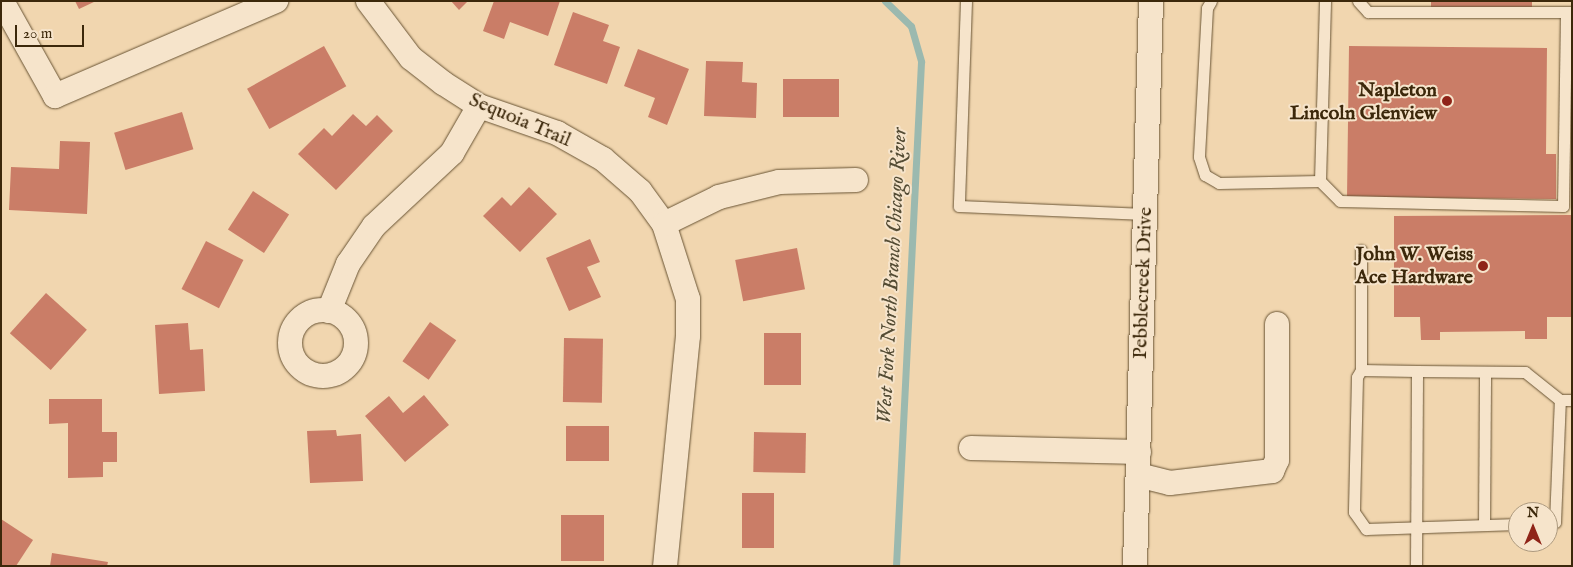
<!DOCTYPE html>
<html>
<head>
<meta charset="utf-8">
<style>
  body { margin:0 }
  #map { position:relative; width:1573px; height:567px; overflow:hidden; background:#f1d6af; font-family:"IM FELL English",serif }
  div>[style] { position:absolute }
  .stream>* { height:7px; margin:-3.5px; padding:0 3.5px; transform-origin:3.5px; border-radius:3.5px; background:#9bb9af }
  .building>* { inset:0; background:#ca7d67; transform-origin:0 0 }
  .roads { filter:drop-shadow(0 0 1px #695434) drop-shadow(0 0 1px #695434) }
  .service>* { height:11px; margin:-5.5px; padding:0 5.5px; transform-origin:5.5px; border-radius:5.5px; background:#f6e4cb }
  .minor>* { height:24px; margin:-12px; padding:0 12px; transform-origin:12px; border-radius:12px; background:#f6e4cb }
  .minor>.ring { margin:-12px; padding:0; box-sizing:content-box; background:none; border:24px solid #f6e4cb; border-radius:50% }
  .dots>* { width:14px; height:14px; translate:-50% -50%; box-sizing:border-box; border:2px solid #f6e4cb; border-radius:50% }
  span { translate:-50% -50%; white-space:nowrap; text-align:center; line-height:1.15; -webkit-text-stroke:4px #f6e4cb; paint-order:stroke }
  .poi-label { font-size:20px; color:#3c280b; font-weight:700 }
  .right { translate:-100% -50%; text-align:right }
  .street-label { font-size:20px; color:#3c280b }
  .water-label { font-size:21px; color:#544c34; font-style:italic }
  .frame { position:absolute; inset:0; border:2px solid #3c280b; pointer-events:none }
  .north { position:absolute; left:1508px; top:502px; width:50px; height:50px; box-sizing:border-box; background:#f6e4cb; border:1px solid #ac997e; border-radius:50%; rotate:0deg; font-size:14px; font-weight:700; line-height:20px; text-align:center; color:#3c280b }
  .north::after { content:''; display:block; margin:auto; width:18px; height:22px; background:#8f2418; clip-path:polygon(50% 0,100% 100%,50% 72%,0 100%) }
  .scale { position:absolute; left:15px; top:25px; width:69px; height:22px; box-sizing:border-box; border:2px solid #3c280b; border-top:0; padding-left:6px; font-size:15px; line-height:18px; white-space:nowrap; color:#3c280b; -webkit-text-stroke:4px #f6e4cb; paint-order:stroke }
</style>
</head>
<body>
<div id="map">
  <div class="stream">
    <div style="left:885px;top:1px;width:36px;rotate:44deg"></div>
    <div style="left:911px;top:26px;width:37px;rotate:74deg"></div>
    <div style="left:921px;top:62px;width:505px;rotate:92.84deg"></div>
  </div>
  <div class="building">
    <div style="clip-path:polygon(75px 1px,96px 1px,79px 9px)"></div>
    <div style="clip-path:polygon(451px 1px,468px 1px,459px 10px)"></div>
    <div style="clip-path:polygon(494px 1px,560px 1px,548px 36px,510px 22px,504px 39px,483px 31px)"></div>
    <div style="clip-path:polygon(1431px 1px,1532px 1px,1532px 11px,1431px 8px)"></div>
    <div style="clip-path:polygon(573px 12px,609px 25px,603px 41px,620px 47px,607px 84px,554px 65px)"></div>
    <div style="left:324px;top:46px;width:46px;height:88px;rotate:61deg"></div>
    <div style="clip-path:polygon(1349px 46px,1547px 48px,1546px 154px,1556px 154px,1556px 199px,1347px 197px)"></div>
    <div style="clip-path:polygon(638px 49px,689px 69px,667px 125px,648px 117px,655px 98px,624px 86px)"></div>
    <div style="clip-path:polygon(706px 61px,743px 62px,742px 82px,757px 83px,756px 118px,704px 116px)"></div>
    <div style="left:783px;top:79px;width:56px;height:38px"></div>
    <div style="left:182px;top:112px;width:39px;height:71px;rotate:73deg"></div>
    <div style="clip-path:polygon(353px 114px,366px 126px,377px 115px,393px 131px,336px 190px,298px 154px,324px 128px,332px 136px)"></div>
    <div style="clip-path:polygon(60px 141px,90px 142px,87px 214px,9px 210px,11px 167px,59px 169px)"></div>
    <div style="clip-path:polygon(529px 187px,557px 214px,520px 252px,483px 216px,502px 197px,511px 206px)"></div>
    <div style="left:253px;top:191px;width:43px;height:46px;rotate:33deg"></div>
    <div style="clip-path:polygon(1572px 215px,1572px 317px,1547px 317px,1547px 339px,1525px 339px,1525px 331px,1440px 332px,1440px 340px,1421px 340px,1420px 317px,1394px 317px,1394px 216px)"></div>
    <div style="clip-path:polygon(590px 239px,600px 262px,587px 267px,601px 297px,569px 311px,546px 258px)"></div>
    <div style="left:206px;top:241px;width:42px;height:54px;rotate:27deg"></div>
    <div style="left:797px;top:248px;width:42px;height:63px;rotate:79deg"></div>
    <div style="left:46px;top:293px;width:55px;height:54px;rotate:42deg"></div>
    <div style="left:430px;top:322px;width:32px;height:48px;rotate:35deg"></div>
    <div style="clip-path:polygon(188px 323px,190px 350px,203px 349px,205px 391px,159px 394px,155px 325px)"></div>
    <div style="left:764px;top:333px;width:37px;height:52px"></div>
    <div style="left:564px;top:338px;width:39px;height:64px;rotate:1deg"></div>
    <div style="clip-path:polygon(424px 395px,449px 425px,405px 462px,365px 416px,389px 396px,403px 413px)"></div>
    <div style="clip-path:polygon(49px 399px,102px 399px,102px 432px,117px 432px,117px 462px,103px 462px,103px 477px,68px 478px,68px 423px,49px 424px)"></div>
    <div style="left:566px;top:426px;width:43px;height:35px"></div>
    <div style="clip-path:polygon(336px 430px,337px 436px,361px 434px,363px 481px,310px 483px,307px 431px)"></div>
    <div style="left:754px;top:432px;width:52px;height:40px;rotate:1deg"></div>
    <div style="left:742px;top:493px;width:32px;height:55px"></div>
    <div style="left:561px;top:515px;width:43px;height:46px"></div>
    <div style="clip-path:polygon(1px 519px,33px 540px,16px 566px,1px 566px)"></div>
    <div style="clip-path:polygon(52px 553px,108px 562px,107px 566px,50px 566px)"></div>
  </div>
  <div class="roads">
    <div class="service">
      <div style="left:966px;top:1px;width:205px;rotate:92deg"></div>
      <div style="left:959px;top:206px;width:186px;rotate:2.5deg"></div>
      <div style="left:1211px;top:1px;width:8px;rotate:120deg"></div>
      <div style="left:1207px;top:8px;width:149px;rotate:93.1deg"></div>
      <div style="left:1199px;top:157px;width:19px;rotate:72deg"></div>
      <div style="left:1205px;top:175px;width:16px;rotate:30deg"></div>
      <div style="left:1219px;top:183px;width:101px;rotate:-1.1deg"></div>
      <div style="left:1320px;top:181px;width:28px;rotate:45deg"></div>
      <div style="left:1340px;top:201px;width:223px;rotate:1.3deg"></div>
      <div style="left:1563px;top:206px;width:194px;rotate:-89.1deg"></div>
      <div style="left:1358px;top:1px;width:15px;rotate:48deg"></div>
      <div style="left:1368px;top:12px;width:204px"></div>
      <div style="left:1320px;top:181px;width:180px;rotate:-88.4deg"></div>
      <div style="left:1361px;top:250px;width:120px;rotate:90deg"></div>
      <div style="left:1417px;top:371px;width:56px;rotate:-179deg"></div>
      <div style="left:1361px;top:370px;width:8px;rotate:120deg"></div>
      <div style="left:1357px;top:377px;width:135px;rotate:91.3deg"></div>
      <div style="left:1354px;top:512px;width:21px;rotate:55deg"></div>
      <div style="left:1366px;top:529px;width:152px;rotate:-1.9deg"></div>
      <div style="left:1548px;top:523px;width:7px;rotate:-8deg"></div>
      <div style="left:1555px;top:522px;width:122px;rotate:-87.7deg"></div>
      <div style="left:1484px;top:525px;width:153px;rotate:-89.6deg"></div>
      <div style="left:1416px;top:566px;width:195px;rotate:-89.7deg"></div>
      <div style="left:1417px;top:371px;width:108px;rotate:0.5deg"></div>
      <div style="left:1525px;top:372px;width:45px;rotate:38.7deg"></div>
      <div style="left:1560px;top:400px;width:12px"></div>
    </div>
    <div class="minor">
      <div style="left:2px;top:1px;width:109px;rotate:60.8deg"></div>
      <div style="left:55px;top:96px;width:241px;rotate:-23.3deg"></div>
      <div style="left:368px;top:1px;width:71px;rotate:53deg"></div>
      <div style="left:411px;top:58px;width:41px;rotate:38deg"></div>
      <div style="left:443px;top:83px;width:43px;rotate:32.6deg"></div>
      <div style="left:479px;top:106px;width:83px;rotate:19.1deg"></div>
      <div style="left:557px;top:133px;width:53px;rotate:29.5deg"></div>
      <div style="left:603px;top:159px;width:49px;rotate:40.9deg"></div>
      <div style="left:640px;top:191px;width:41px;rotate:54deg"></div>
      <div style="left:664px;top:224px;width:79px;rotate:72.3deg"></div>
      <div style="left:688px;top:299px;width:37px;rotate:90deg"></div>
      <div style="left:688px;top:336px;width:231px;rotate:95.7deg"></div>
      <div style="left:664px;top:224px;width:61px;rotate:-26.1deg"></div>
      <div style="left:719px;top:197px;width:62px;rotate:-14deg"></div>
      <div style="left:779px;top:182px;width:77px;rotate:-1.5deg"></div>
      <div class="ring" style="left:290px;top:310px;width:42px;height:42px"></div>
      <div style="left:329px;top:311px;width:51px;rotate:-68deg"></div>
      <div style="left:348px;top:264px;width:46px;rotate:-55.6deg"></div>
      <div style="left:374px;top:226px;width:107px;rotate:-43.1deg"></div>
      <div style="left:452px;top:153px;width:54px;rotate:-60.1deg"></div>
      <div style="left:971px;top:448px;width:168px;rotate:1.4deg"></div>
      <div style="left:1138px;top:475px;width:33px;rotate:14deg"></div>
      <div style="left:1170px;top:483px;width:103px;rotate:-6.7deg"></div>
      <div style="left:1272px;top:471px;width:12px;rotate:-66deg"></div>
      <div style="left:1277px;top:460px;width:136px;rotate:-90deg"></div>
      <div style="left:1135px;top:566px;width:565px;rotate:-88.38deg"></div>
    </div>
  </div>
  <div class="dots">
    <div style="left:1447px;top:101px;background:#8f2418"></div>
    <div style="left:1483px;top:266px;background:#8f2418"></div>
  </div>
  <div class="poi-label">
    <span class="right" style="left:1437px;top:102px">Napleton<br>Lincoln Glenview</span>
    <span class="right" style="left:1473px;top:266px">John W. Weiss<br>Ace Hardware</span>
  </div>
  <div class="street-label">
    <span style="left:520px;top:120px;rotate:23deg">Sequoia Trail</span>
    <span style="left:1143px;top:283px;rotate:-88deg">Pebblecreek Drive</span>
  </div>
  <div class="water-label">
    <span style="left:893px;top:276px;rotate:-87deg">West Fork North Branch Chicago River</span>
  </div>
  <div class="frame"></div>
  <div class="north">N</div>
  <div class="scale">20 m</div>
</div>
</body>
</html>
